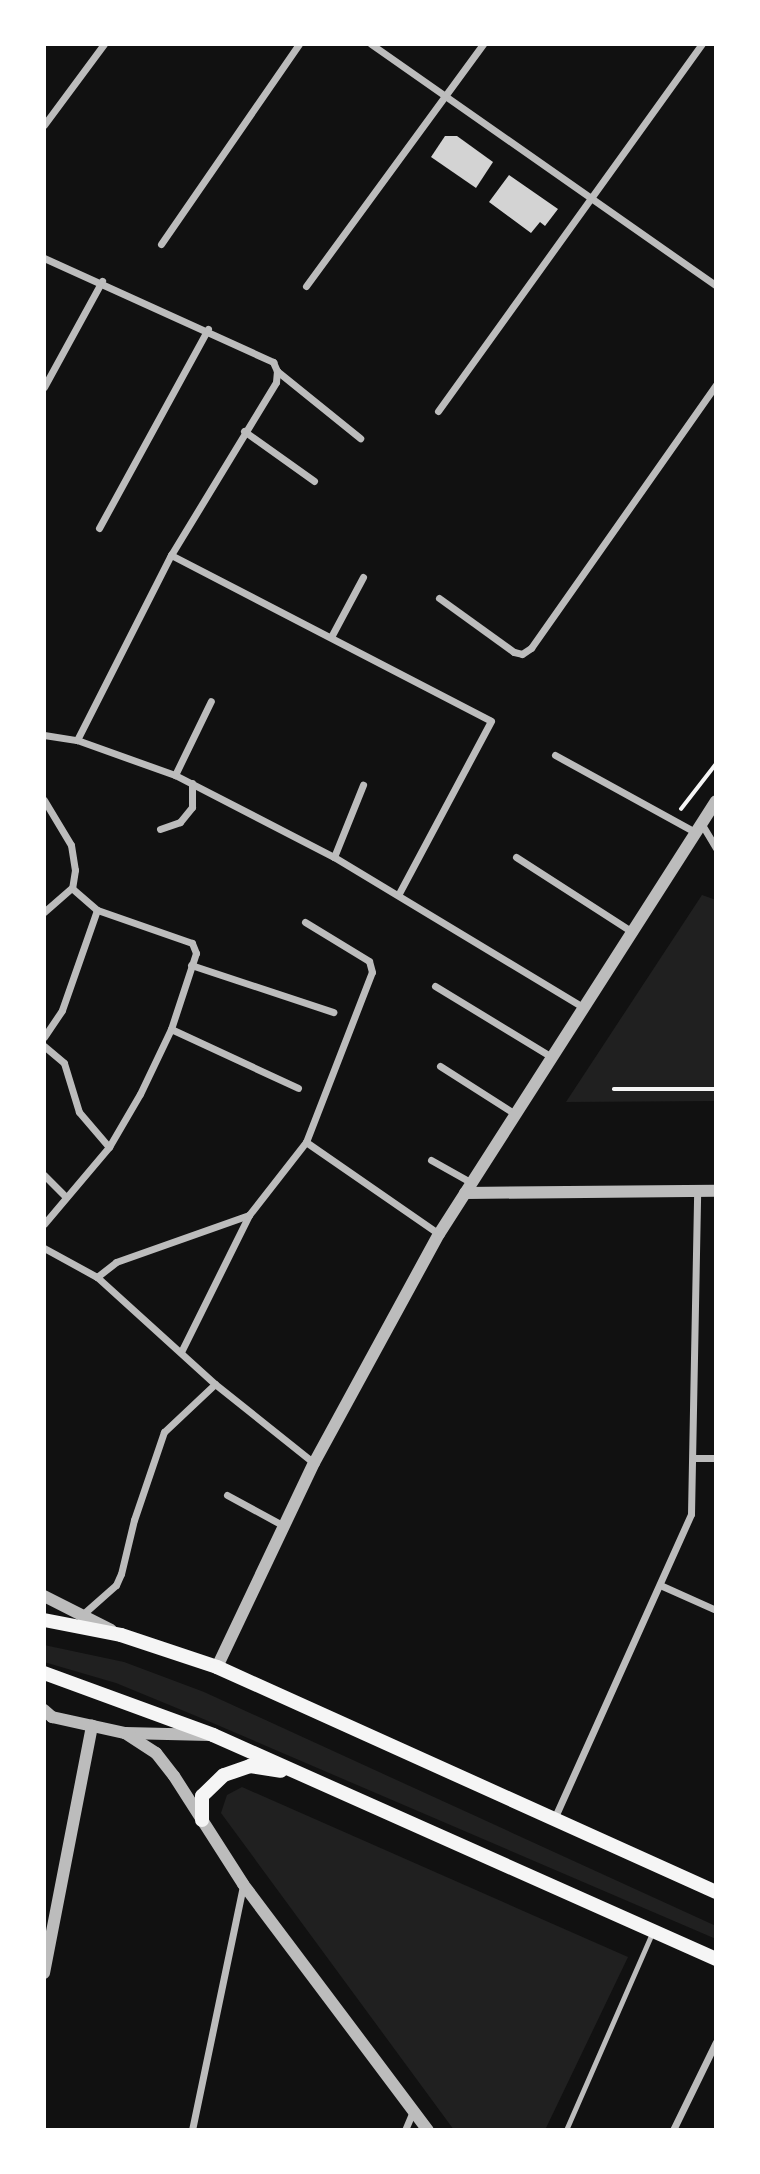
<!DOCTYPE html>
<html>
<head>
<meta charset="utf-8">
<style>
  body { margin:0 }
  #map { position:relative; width:760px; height:2174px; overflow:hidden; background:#111; font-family:Bitter,serif }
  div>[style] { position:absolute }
  .green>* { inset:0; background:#202020 }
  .building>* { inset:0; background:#d3d3d3 }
  .path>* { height:3.5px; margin:-1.75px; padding:0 1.75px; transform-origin:1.75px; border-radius:1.75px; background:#f5f5f5 }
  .service>* { height:5px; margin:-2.5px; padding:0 2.5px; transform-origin:2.5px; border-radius:2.5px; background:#bcbcbc }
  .minor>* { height:7px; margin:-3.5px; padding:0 3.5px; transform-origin:3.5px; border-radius:3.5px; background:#bcbcbc }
  .tertiary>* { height:12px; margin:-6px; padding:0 6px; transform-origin:6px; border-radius:6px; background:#bcbcbc }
  .secondary>* { height:14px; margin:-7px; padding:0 7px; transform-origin:7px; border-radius:7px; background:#f5f5f5 }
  span { translate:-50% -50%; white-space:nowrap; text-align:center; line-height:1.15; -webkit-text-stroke:5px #fff; paint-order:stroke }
  .frame { position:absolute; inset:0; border:46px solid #fff; pointer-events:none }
</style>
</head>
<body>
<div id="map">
  <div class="green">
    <div style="clip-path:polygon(702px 895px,716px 900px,716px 1101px,566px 1102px)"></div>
    <div style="clip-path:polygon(44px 1645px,124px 1662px,204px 1692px,716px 1926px,716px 1939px,201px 1718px,116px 1683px,44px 1662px)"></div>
    <div style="clip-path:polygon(242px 1787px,628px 1957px,545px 2130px,454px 2130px,221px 1813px,227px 1795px)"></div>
  </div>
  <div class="building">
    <div style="clip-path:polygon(445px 136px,457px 136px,493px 162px,476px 188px,431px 157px)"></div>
    <div style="clip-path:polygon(509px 175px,558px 209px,545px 226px,540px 222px,531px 233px,489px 202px)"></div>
  </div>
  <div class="path">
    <div style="left:681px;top:809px;width:57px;rotate:-52.1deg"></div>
    <div style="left:614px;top:1089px;width:102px"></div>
  </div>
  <div class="service">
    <div style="left:566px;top:2130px;width:215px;rotate:-66.4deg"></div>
  </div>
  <div class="minor">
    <div style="left:371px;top:44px;width:421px;rotate:35deg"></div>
    <div style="left:44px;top:125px;width:101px;rotate:-53.5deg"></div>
    <div style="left:161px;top:244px;width:243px;rotate:-55.4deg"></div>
    <div style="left:44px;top:258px;width:252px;rotate:24.4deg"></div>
    <div style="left:273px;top:362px;width:10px;rotate:66deg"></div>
    <div style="left:277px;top:371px;width:107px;rotate:38.9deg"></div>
    <div style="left:306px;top:286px;width:300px;rotate:-53.8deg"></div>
    <div style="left:44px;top:387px;width:121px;rotate:-61.3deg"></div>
    <div style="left:438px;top:411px;width:452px;rotate:-54.3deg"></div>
    <div style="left:244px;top:431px;width:86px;rotate:35.5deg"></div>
    <div style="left:99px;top:528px;width:227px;rotate:-61.3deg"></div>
    <div style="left:171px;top:555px;width:360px;rotate:27.4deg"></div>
    <div style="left:491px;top:721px;width:197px;rotate:118.1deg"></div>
    <div style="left:439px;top:598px;width:92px;rotate:35.8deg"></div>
    <div style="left:514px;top:652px;width:8px;rotate:14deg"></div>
    <div style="left:522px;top:654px;width:11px;rotate:-34deg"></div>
    <div style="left:531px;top:648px;width:322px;rotate:-54.9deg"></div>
    <div style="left:331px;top:637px;width:68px;rotate:-61.9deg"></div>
    <div style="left:44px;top:735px;width:33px;rotate:9deg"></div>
    <div style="left:77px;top:740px;width:104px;rotate:19.7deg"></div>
    <div style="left:175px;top:775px;width:179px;rotate:27.3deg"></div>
    <div style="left:334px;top:857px;width:291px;rotate:31.1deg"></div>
    <div style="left:77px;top:740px;width:208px;rotate:-63.1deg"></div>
    <div style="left:171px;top:555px;width:202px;rotate:-58.7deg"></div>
    <div style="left:276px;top:382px;width:11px;rotate:-85deg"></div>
    <div style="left:555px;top:755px;width:160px;rotate:28.8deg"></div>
    <div style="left:175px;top:775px;width:82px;rotate:-64.1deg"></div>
    <div style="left:44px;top:800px;width:52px;rotate:59deg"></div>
    <div style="left:71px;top:845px;width:25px;rotate:81deg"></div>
    <div style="left:75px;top:870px;width:18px;rotate:99deg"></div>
    <div style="left:701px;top:823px;width:29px;rotate:59deg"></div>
    <div style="left:160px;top:829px;width:21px;rotate:-19deg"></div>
    <div style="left:180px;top:822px;width:19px;rotate:-51deg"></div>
    <div style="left:192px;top:807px;width:24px;rotate:-90deg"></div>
    <div style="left:334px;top:857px;width:78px;rotate:-68.1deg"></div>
    <div style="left:516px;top:857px;width:137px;rotate:32.8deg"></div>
    <div style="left:44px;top:912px;width:37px;rotate:-41deg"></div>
    <div style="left:191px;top:965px;width:150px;rotate:18.3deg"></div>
    <div style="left:435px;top:986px;width:137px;rotate:31.3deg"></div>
    <div style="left:171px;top:1029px;width:140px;rotate:24.9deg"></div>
    <div style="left:44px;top:1037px;width:32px;rotate:-56deg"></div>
    <div style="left:62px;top:1010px;width:106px;rotate:-70.7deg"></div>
    <div style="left:44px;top:1046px;width:26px;rotate:40deg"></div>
    <div style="left:64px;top:1063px;width:51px;rotate:73deg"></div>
    <div style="left:79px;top:1112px;width:46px;rotate:49.4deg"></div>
    <div style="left:440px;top:1066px;width:89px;rotate:32.6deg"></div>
    <div style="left:306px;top:1142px;width:162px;rotate:34.7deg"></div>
    <div style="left:431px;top:1160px;width:47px;rotate:29.3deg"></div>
    <div style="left:44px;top:1175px;width:31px;rotate:45deg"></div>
    <div style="left:44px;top:1224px;width:101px;rotate:-49.8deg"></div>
    <div style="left:109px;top:1147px;width:61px;rotate:-59.7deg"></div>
    <div style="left:140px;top:1094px;width:72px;rotate:-64.5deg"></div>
    <div style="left:171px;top:1029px;width:80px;rotate:-71.8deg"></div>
    <div style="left:196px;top:953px;width:11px;rotate:-112deg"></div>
    <div style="left:192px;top:943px;width:101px;rotate:-160.8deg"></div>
    <div style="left:97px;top:910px;width:33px;rotate:-139deg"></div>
    <div style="left:44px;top:1248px;width:60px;rotate:28.7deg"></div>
    <div style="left:97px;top:1277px;width:159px;rotate:42.2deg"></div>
    <div style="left:215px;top:1384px;width:127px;rotate:38.6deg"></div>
    <div style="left:97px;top:1277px;width:24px;rotate:-38deg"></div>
    <div style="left:116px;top:1262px;width:141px;rotate:-19.5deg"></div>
    <div style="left:181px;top:1352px;width:153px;rotate:-63.6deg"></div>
    <div style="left:249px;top:1215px;width:93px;rotate:-52deg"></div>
    <div style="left:306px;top:1142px;width:182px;rotate:-68.8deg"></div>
    <div style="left:372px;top:972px;width:11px;rotate:-105deg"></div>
    <div style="left:369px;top:961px;width:75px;rotate:-148.6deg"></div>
    <div style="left:694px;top:1458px;width:22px"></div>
    <div style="left:227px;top:1495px;width:65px;rotate:28.5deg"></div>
    <div style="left:660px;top:1585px;width:61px;rotate:24.1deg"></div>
    <div style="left:82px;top:1615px;width:45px;rotate:-41.4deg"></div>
    <div style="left:116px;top:1585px;width:12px;rotate:-66deg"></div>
    <div style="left:121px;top:1574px;width:56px;rotate:-76.5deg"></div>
    <div style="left:134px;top:1520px;width:93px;rotate:-71.2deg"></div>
    <div style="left:164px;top:1432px;width:70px;rotate:-43.3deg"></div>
    <div style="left:554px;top:1819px;width:334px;rotate:-65.8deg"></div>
    <div style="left:691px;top:1514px;width:322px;rotate:-88.9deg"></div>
    <div style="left:192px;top:2130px;width:250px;rotate:-78.2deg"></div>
    <div style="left:405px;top:2130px;width:21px;rotate:-67deg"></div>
    <div style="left:673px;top:2130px;width:98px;rotate:-64deg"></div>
  </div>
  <div class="tertiary">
    <div style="left:465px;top:1193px;width:251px;rotate:-0.5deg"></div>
    <div style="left:44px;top:1596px;width:75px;rotate:26.9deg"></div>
    <div style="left:217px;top:1667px;width:226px;rotate:-64.6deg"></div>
    <div style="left:314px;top:1463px;width:261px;rotate:-61.4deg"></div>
    <div style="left:439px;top:1234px;width:514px;rotate:-57.39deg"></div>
    <div style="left:44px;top:1710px;width:11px;rotate:41deg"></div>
    <div style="left:52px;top:1717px;width:75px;rotate:12.4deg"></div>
    <div style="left:125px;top:1733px;width:85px;rotate:1.3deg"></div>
    <div style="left:125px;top:1733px;width:37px;rotate:33deg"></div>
    <div style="left:156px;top:1753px;width:29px;rotate:52deg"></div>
    <div style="left:174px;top:1776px;width:128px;rotate:57.4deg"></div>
    <div style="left:243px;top:1884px;width:308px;rotate:53.1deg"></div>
    <div style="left:44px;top:1973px;width:252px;rotate:-79deg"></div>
  </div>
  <div class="secondary">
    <div style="left:44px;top:1620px;width:78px;rotate:11deg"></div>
    <div style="left:121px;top:1635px;width:101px;rotate:18.4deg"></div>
    <div style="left:217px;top:1667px;width:547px;rotate:24.27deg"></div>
    <div style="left:44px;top:1673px;width:180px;rotate:20.1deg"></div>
    <div style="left:213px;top:1735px;width:551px;rotate:24deg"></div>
    <div style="left:202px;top:1820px;width:24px;rotate:-90deg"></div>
    <div style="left:202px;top:1796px;width:30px;rotate:-44deg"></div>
    <div style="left:224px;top:1775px;width:28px;rotate:-19deg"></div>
    <div style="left:250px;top:1766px;width:31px;rotate:9deg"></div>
  </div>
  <div class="frame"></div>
</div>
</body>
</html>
